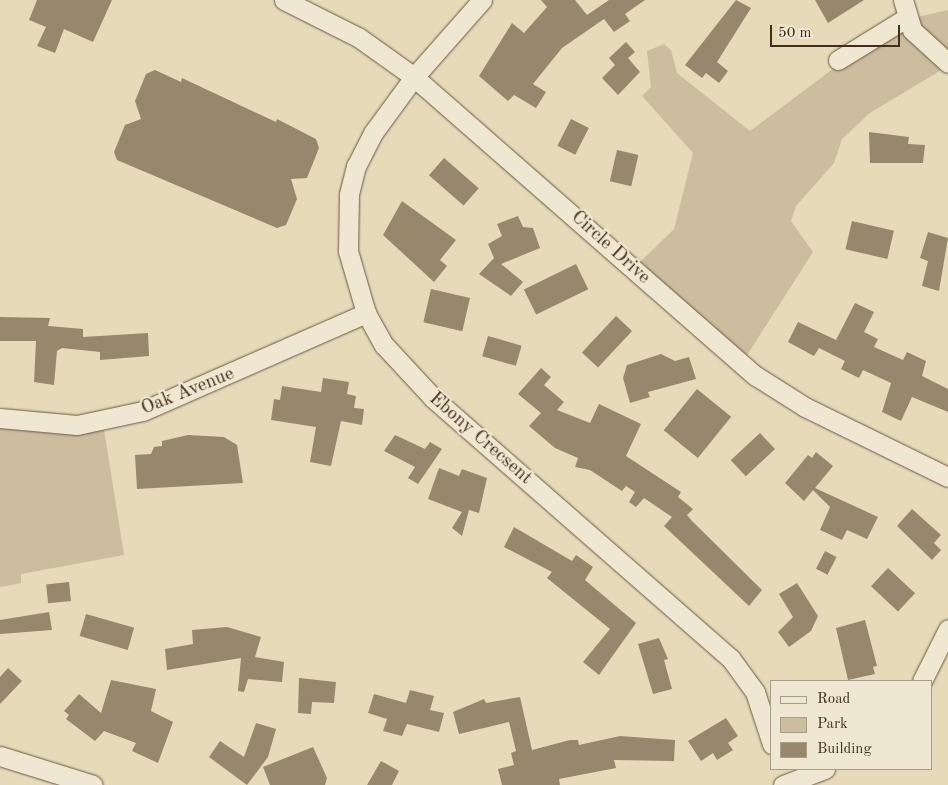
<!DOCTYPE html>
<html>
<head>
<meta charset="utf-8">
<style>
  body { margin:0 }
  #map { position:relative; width:948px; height:785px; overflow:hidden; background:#e7dab8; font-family:"Old Standard TT",serif }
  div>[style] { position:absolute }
  .green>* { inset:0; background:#cbbd9d }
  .building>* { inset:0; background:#97876c; transform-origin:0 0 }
  .roads { filter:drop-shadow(0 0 1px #6a5841) drop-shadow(0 0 1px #6a5841) }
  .minor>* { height:19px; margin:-9.5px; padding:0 9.5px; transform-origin:9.5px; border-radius:9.5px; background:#efe7d1 }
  span { translate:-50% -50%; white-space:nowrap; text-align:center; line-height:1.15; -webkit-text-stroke:4.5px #efe7d1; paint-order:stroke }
  .street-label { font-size:19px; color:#412d19 }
  .legend { position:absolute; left:770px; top:680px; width:162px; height:90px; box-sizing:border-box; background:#efe7d1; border:1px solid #a99d87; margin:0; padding:6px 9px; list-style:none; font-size:15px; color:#412d19 }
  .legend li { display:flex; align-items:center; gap:10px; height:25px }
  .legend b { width:25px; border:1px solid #a99d87 }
  .scale { position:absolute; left:770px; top:25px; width:130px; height:22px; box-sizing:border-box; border:2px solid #412d19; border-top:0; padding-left:6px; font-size:15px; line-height:18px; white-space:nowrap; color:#412d19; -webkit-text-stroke:4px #efe7d1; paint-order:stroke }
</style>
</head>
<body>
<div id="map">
  <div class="green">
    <div style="clip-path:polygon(948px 10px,948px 66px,870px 113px,842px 139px,834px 163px,796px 206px,791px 221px,813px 252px,742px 363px,634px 268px,674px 229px,693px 153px,642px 96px,651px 87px,647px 51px,664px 44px,671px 50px,677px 73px,750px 131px,842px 62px,909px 19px)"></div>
    <div style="clip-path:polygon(0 419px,103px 423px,124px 555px,21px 574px,21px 583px,0 587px)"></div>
  </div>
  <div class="building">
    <div style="clip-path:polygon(37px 0,112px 0,93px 42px,64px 29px,55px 53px,37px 46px,46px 27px,29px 20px)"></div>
    <div style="clip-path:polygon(541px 0,575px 0,587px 15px,609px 0,645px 0,625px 14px,630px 21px,614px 32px,604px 19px,562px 48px,533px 84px,546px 92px,536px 108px,514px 95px,508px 101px,479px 76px,512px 23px,524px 33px,547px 7px)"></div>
    <div style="clip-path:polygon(736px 0,751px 8px,717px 62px,728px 71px,719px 83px,706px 73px,702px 78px,685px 65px)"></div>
    <div style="clip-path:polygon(815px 0,864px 0,828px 23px)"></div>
    <div style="clip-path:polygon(626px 42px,635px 52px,628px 58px,640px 72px,618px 95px,602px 78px,615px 65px,609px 58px)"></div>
    <div style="clip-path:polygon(155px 70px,181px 82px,182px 78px,276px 122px,277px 119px,316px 139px,319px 148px,307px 178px,291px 179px,297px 199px,286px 225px,277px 228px,117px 160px,114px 152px,125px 125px,141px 119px,135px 101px,146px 74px)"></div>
    <div style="left:571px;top:119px;width:20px;height:30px;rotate:27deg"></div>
    <div style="clip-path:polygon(869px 132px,909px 137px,908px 144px,925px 145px,923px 163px,870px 163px)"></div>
    <div style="left:617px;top:150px;width:22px;height:32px;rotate:13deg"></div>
    <div style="left:444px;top:158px;width:46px;height:23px;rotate:41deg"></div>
    <div style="clip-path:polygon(402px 201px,456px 240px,440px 260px,447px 266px,434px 282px,383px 235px)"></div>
    <div style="clip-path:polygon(518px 216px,523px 227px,533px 228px,540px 248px,501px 264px,523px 282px,511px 296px,479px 274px,494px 258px,488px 244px,502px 236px,497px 224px)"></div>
    <div style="left:852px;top:221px;width:43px;height:29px;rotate:13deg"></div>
    <div style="clip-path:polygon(928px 232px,948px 238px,939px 291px,922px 286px,928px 261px,920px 258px)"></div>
    <div style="left:576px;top:264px;width:28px;height:58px;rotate:64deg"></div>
    <div style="left:431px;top:289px;width:40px;height:34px;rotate:13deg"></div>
    <div style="clip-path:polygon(855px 303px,874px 312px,864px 332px,878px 339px,874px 347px,903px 360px,907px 352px,926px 361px,922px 376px,948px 389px,948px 412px,912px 397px,901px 421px,882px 412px,891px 383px,863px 370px,859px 378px,841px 369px,845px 361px,819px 348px,814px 356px,788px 342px,798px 322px,836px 340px)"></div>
    <div style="left:616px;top:316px;width:22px;height:50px;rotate:43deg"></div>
    <div style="clip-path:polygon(0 317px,50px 318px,48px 326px,83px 329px,83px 337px,148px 333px,149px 356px,100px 360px,100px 352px,62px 348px,57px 351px,54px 385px,34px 382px,36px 341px,0 341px)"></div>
    <div style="left:488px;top:336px;width:35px;height:21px;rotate:16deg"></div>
    <div style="clip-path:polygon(661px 354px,675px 361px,689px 357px,696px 379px,648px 392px,650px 397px,630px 403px,623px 378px,627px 365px)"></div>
    <div style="clip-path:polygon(541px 368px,551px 377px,544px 385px,564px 402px,557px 410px,590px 423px,599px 404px,641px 424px,626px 456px,681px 492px,678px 497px,693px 509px,687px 515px,692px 521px,762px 590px,749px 606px,664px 526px,672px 517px,644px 498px,636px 507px,629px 502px,635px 492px,626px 486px,622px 491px,590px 470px,575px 467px,578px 458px,555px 448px,529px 426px,541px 413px,518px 394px)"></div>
    <div style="clip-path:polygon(323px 378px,349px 382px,347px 394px,356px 396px,354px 408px,364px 409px,362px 425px,341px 421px,331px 466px,310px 462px,316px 427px,271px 420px,274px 399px,280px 400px,282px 386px,321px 392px)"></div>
    <div style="left:697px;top:389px;width:44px;height:53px;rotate:39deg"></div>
    <div style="left:760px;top:433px;width:22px;height:40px;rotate:47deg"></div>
    <div style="clip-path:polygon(188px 435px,224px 437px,237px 445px,243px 483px,137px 489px,135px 455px,151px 454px,154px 447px,162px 446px,162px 441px)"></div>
    <div style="clip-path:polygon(395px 435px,425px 449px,430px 442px,442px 449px,418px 484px,408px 478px,415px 467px,384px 451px)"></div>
    <div style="clip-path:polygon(816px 452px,833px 466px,815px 488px,878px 517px,867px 539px,847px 530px,842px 540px,820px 530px,830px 507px,813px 490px,804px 501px,785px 483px,808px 455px,812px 458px)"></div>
    <div style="clip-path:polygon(439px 468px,459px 476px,462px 469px,487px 478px,479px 513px,469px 510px,462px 536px,452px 528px,462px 512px,428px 499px)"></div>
    <div style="clip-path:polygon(912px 509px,941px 535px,934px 543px,941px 550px,932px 560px,897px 526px)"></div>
    <div style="clip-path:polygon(514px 527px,572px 561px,576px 555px,593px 567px,585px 580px,636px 623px,599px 675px,583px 662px,610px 629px,547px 578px,552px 572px,504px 547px)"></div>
    <div style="left:825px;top:551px;width:13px;height:20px;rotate:27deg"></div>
    <div style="left:888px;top:568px;width:37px;height:25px;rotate:43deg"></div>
    <div style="left:69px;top:582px;width:19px;height:23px;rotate:84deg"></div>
    <div style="clip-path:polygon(797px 583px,818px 616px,811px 631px,789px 647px,778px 632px,793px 617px,779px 594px)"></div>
    <div style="clip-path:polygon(49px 612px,52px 630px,0 634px,0 620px)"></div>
    <div style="left:86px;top:614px;width:50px;height:23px;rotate:16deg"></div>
    <div style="clip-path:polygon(865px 620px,877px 666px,873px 667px,875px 674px,848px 680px,836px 628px)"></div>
    <div style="clip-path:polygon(227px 627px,261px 637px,255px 657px,284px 662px,282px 682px,248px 679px,244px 692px,238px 691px,241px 658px,167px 670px,165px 649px,193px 644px,192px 630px)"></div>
    <div style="clip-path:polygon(659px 638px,668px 659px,664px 660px,672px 689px,653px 694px,638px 644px)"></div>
    <div style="clip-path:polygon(8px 668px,22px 681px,0 704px,0 677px)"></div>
    <div style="clip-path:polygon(299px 678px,336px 682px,334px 703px,312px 702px,311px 714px,298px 713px)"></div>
    <div style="clip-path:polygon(111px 680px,156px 689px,151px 711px,173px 722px,158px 763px,132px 751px,136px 743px,104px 731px,95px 741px,66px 719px,69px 715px,64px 711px,79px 694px,101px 713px)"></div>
    <div style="clip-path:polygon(410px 690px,434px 696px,430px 710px,444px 713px,439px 732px,407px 724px,402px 736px,383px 731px,387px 719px,368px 713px,374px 694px,406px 703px)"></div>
    <div style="clip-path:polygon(520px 697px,532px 750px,570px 740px,578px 740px,579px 745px,620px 736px,675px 740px,674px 761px,614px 760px,616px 768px,559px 779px,560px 785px,502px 785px,498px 769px,514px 765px,511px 753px,516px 751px,509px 722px,459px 734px,453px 712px,484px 699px,486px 703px)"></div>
    <div style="clip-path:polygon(726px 718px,738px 736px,728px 743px,733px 750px,717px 760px,713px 753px,701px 761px,688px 741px)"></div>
    <div style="clip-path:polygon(256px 723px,276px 729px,268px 757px,247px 785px,209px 757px,220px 741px,244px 757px)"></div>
    <div style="clip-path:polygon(313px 747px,327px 778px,325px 785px,270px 785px,263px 767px)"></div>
    <div style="clip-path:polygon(381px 761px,399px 771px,392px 785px,367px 785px)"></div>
  </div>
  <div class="roads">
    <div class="minor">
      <div style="left:284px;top:0;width:83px;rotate:26.6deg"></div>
      <div style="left:358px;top:37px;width:69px;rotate:35.5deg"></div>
      <div style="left:414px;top:77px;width:454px;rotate:41.2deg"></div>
      <div style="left:756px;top:376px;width:58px;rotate:32.3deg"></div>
      <div style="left:805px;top:407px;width:159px;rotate:26.1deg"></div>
      <div style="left:482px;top:0;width:103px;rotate:131.4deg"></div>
      <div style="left:414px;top:77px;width:69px;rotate:126.2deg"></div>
      <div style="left:373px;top:133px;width:37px;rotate:117deg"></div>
      <div style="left:356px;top:166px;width:30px;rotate:104deg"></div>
      <div style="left:349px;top:195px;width:56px;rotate:91deg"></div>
      <div style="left:348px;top:251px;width:65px;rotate:73.8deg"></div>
      <div style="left:366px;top:313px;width:37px;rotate:61deg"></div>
      <div style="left:384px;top:345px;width:72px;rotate:47.2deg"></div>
      <div style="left:433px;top:398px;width:396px;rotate:41.2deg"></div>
      <div style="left:731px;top:659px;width:41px;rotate:54deg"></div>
      <div style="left:755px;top:692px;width:55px;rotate:71.9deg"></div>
      <div style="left:903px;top:0;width:31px;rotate:73deg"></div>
      <div style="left:912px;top:30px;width:49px;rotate:42.5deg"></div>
      <div style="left:838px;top:60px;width:80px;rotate:-31.7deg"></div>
      <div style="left:0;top:418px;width:77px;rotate:5.2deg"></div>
      <div style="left:77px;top:425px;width:67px;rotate:-12deg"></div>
      <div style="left:143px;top:411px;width:244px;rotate:-23.7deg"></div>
      <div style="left:922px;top:681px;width:58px;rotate:-63.4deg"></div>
      <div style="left:0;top:756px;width:97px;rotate:17.3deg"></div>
      <div style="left:783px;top:785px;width:45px;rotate:-20.9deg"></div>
    </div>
  </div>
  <div class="street-label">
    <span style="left:610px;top:248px;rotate:42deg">Circle Drive</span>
    <span style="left:188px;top:392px;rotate:-22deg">Oak Avenue</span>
    <span style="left:480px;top:439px;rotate:41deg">Ebony Crecsent</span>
  </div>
  <ul class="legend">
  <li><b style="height:6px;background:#efe7d1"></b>Road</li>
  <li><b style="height:14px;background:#cbbd9d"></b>Park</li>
  <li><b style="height:14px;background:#97876c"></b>Building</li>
  </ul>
  <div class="scale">50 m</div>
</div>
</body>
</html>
